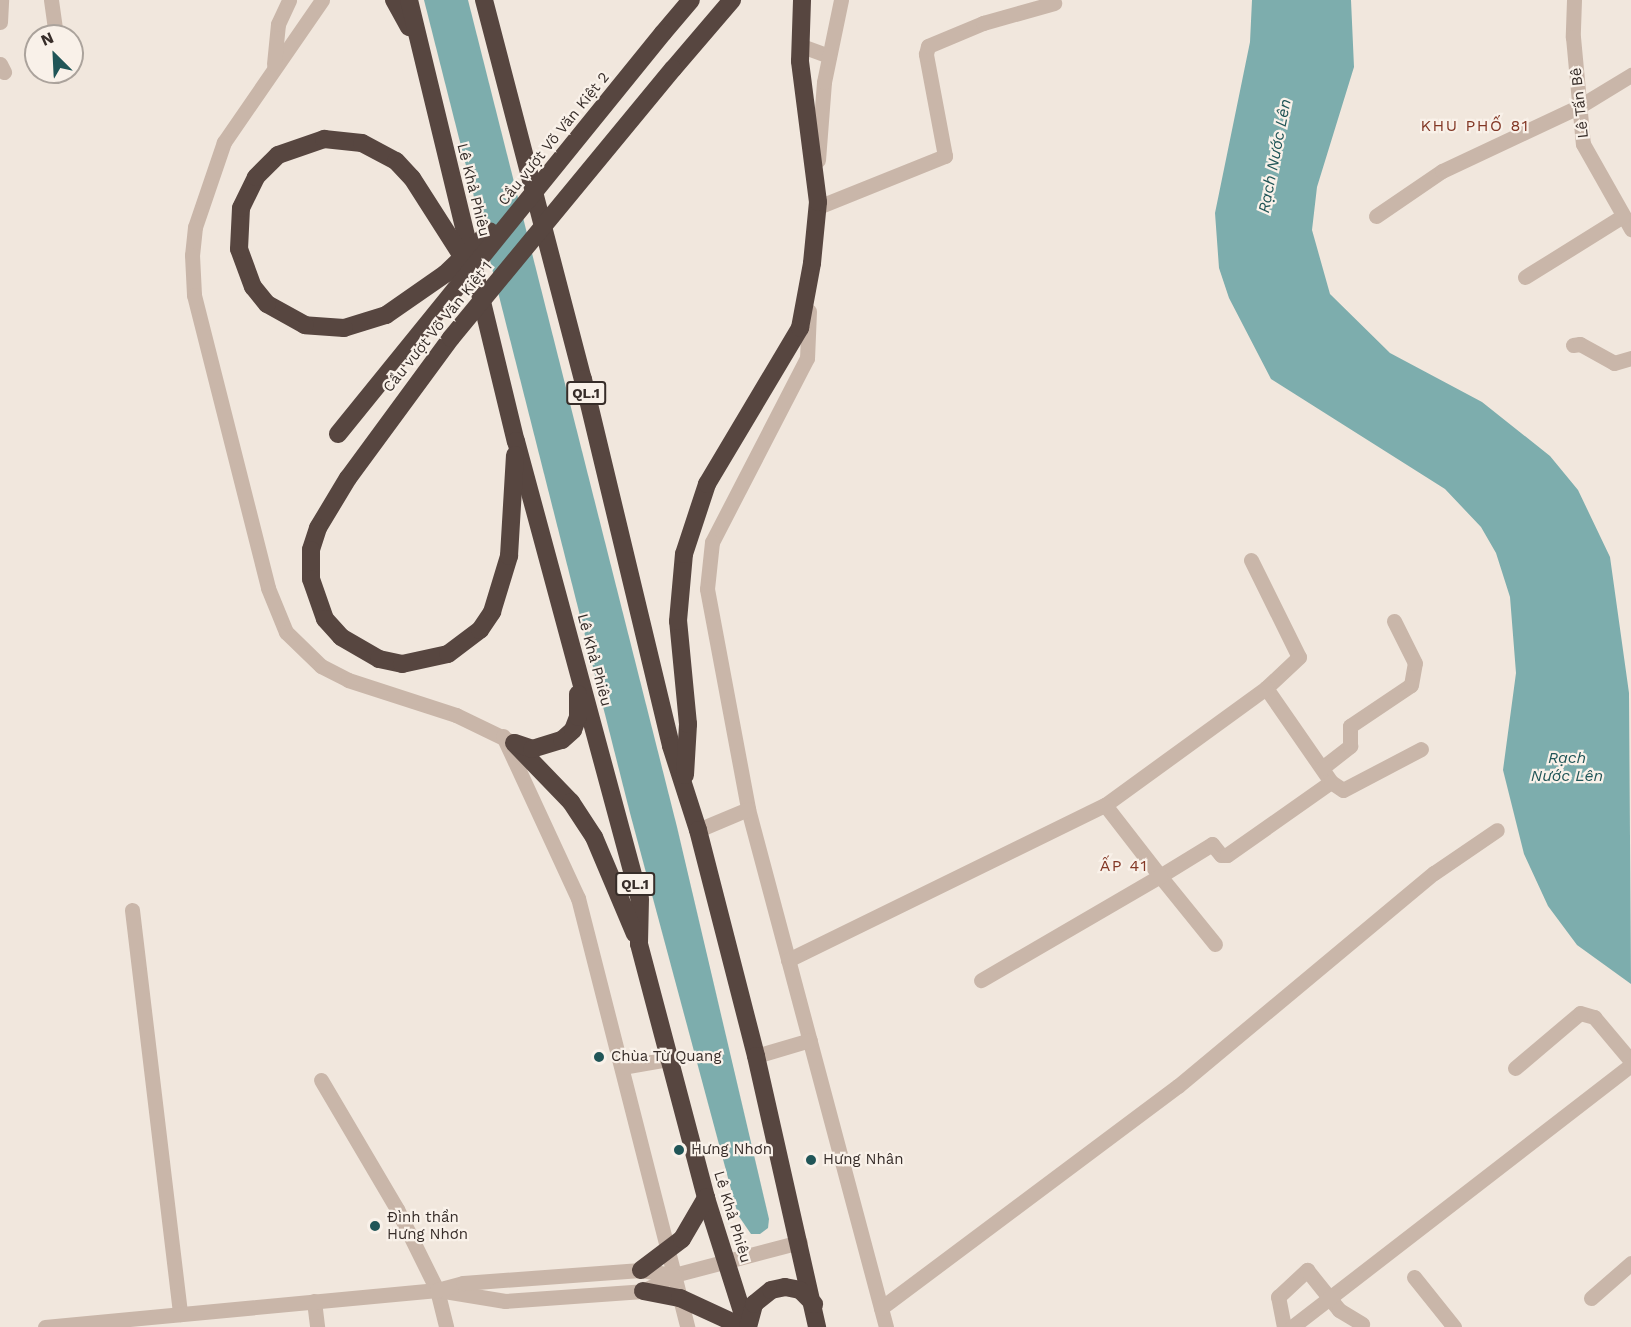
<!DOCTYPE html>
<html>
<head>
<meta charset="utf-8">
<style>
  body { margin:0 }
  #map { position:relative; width:1631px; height:1327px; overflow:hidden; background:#f1e7dd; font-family:"Work Sans",sans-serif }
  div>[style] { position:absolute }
  .water>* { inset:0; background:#7dadad }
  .minor>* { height:15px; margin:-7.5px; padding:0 7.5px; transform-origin:7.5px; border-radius:7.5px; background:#c9b6a9 }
  .highway>* { height:18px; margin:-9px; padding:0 9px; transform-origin:9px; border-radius:9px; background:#574640 }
  .highway-bridge>* { height:18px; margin:-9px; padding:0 9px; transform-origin:9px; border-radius:9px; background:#574640 }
  .dots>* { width:16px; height:16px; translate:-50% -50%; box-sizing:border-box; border:3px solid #f9f1e9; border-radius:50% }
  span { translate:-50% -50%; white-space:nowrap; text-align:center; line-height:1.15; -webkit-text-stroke:4.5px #f9f1e9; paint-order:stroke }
  .shield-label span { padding:2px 4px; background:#f9f1e9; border:2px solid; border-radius:4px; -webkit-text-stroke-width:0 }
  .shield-label { font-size:14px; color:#372d29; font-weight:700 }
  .street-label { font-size:15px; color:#372d29 }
  .poi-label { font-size:15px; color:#372d29 }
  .left { translate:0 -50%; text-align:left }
  .neighbourhood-label { font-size:16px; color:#823725; letter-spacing:1.5px }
  .water-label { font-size:16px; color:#205557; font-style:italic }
  .north { position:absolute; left:24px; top:24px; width:60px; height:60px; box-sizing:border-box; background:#f9f1e9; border:2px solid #aba39c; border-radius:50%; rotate:336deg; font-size:16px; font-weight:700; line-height:24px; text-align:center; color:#372d29 }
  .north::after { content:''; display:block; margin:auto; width:21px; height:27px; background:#205557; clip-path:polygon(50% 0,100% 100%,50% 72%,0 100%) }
</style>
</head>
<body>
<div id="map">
  <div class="water">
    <div style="clip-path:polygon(424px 0,468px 0,677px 827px,769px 1219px,768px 1228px,760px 1234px,751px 1234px,738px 1215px,630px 813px)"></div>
    <div style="clip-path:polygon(1252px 0,1351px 0,1354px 67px,1317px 187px,1312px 230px,1330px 294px,1390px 353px,1482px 402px,1550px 456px,1578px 490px,1610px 557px,1629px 693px,1631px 984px,1577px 945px,1548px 906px,1524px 854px,1503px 770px,1516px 673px,1510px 597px,1496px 553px,1481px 527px,1445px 489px,1271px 379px,1229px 298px,1219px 268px,1215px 213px,1250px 42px)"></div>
  </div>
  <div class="minor">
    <div style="left:51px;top:0;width:36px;rotate:82deg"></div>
    <div style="left:322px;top:0;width:173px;rotate:124.6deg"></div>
    <div style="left:224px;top:142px;width:90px;rotate:108.8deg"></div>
    <div style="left:195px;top:227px;width:28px;rotate:96deg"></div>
    <div style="left:192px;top:255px;width:40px;rotate:87.1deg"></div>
    <div style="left:194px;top:295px;width:302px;rotate:75.8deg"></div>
    <div style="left:268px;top:588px;width:48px;rotate:67.8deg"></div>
    <div style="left:286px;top:632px;width:49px;rotate:44.2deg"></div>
    <div style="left:321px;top:666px;width:30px;rotate:27deg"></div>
    <div style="left:348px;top:680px;width:114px;rotate:18deg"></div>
    <div style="left:456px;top:715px;width:64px;rotate:25.8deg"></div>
    <div style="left:1574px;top:0;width:37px;rotate:92deg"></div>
    <div style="left:1573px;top:37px;width:107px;rotate:84.7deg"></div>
    <div style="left:1583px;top:144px;width:98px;rotate:60.5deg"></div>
    <div style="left:0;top:22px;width:22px;rotate:-87deg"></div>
    <div style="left:799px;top:45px;width:32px;rotate:20deg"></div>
    <div style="left:0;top:64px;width:9px;rotate:63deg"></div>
    <div style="left:274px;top:64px;width:40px;rotate:-84.3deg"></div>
    <div style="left:278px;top:24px;width:26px;rotate:-65deg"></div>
    <div style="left:818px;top:160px;width:78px;rotate:-85.6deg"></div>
    <div style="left:824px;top:82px;width:84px;rotate:-78.3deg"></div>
    <div style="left:818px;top:207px;width:137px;rotate:-21.9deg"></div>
    <div style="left:945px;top:156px;width:104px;rotate:-100.6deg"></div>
    <div style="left:926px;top:54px;width:8px;rotate:-76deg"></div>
    <div style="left:928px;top:46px;width:60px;rotate:-22.7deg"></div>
    <div style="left:983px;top:23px;width:74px;rotate:-15.7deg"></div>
    <div style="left:1376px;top:216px;width:80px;rotate:-34.3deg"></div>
    <div style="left:1442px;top:171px;width:153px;rotate:-25.2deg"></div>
    <div style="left:1580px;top:106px;width:60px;rotate:-31.3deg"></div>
    <div style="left:1525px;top:277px;width:115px;rotate:-31.9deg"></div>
    <div style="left:809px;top:311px;width:47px;rotate:92.4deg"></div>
    <div style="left:807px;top:358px;width:207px;rotate:117.3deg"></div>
    <div style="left:712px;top:542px;width:47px;rotate:96.1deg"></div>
    <div style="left:707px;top:589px;width:224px;rotate:79.4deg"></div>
    <div style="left:748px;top:809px;width:536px;rotate:75.08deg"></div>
    <div style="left:1573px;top:345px;width:7px;rotate:-8deg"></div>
    <div style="left:1580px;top:344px;width:39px;rotate:29deg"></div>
    <div style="left:1614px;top:363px;width:18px;rotate:-16deg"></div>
    <div style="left:1251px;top:560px;width:108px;rotate:63.7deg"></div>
    <div style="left:1299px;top:657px;width:45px;rotate:136.8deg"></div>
    <div style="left:1266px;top:688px;width:114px;rotate:55.3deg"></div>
    <div style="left:503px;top:736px;width:179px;rotate:65.2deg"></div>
    <div style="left:578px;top:898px;width:443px;rotate:75.7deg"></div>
    <div style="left:1322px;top:768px;width:36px;rotate:-38deg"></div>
    <div style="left:1350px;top:746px;width:20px;rotate:-90deg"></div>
    <div style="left:1350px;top:726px;width:73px;rotate:-33.9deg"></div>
    <div style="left:1411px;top:685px;width:22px;rotate:-80deg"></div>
    <div style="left:1415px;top:663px;width:47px;rotate:-116.6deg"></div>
    <div style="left:1105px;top:805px;width:199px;rotate:-36deg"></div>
    <div style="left:698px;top:830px;width:54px;rotate:-22.8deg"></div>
    <div style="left:132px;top:910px;width:407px;rotate:83.2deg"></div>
    <div style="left:1215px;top:944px;width:87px;rotate:-129deg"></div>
    <div style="left:1160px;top:876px;width:61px;rotate:-31.6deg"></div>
    <div style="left:1212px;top:844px;width:14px;rotate:51deg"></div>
    <div style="left:1221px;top:855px;width:6px"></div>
    <div style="left:1227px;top:855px;width:127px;rotate:-35.1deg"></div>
    <div style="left:1331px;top:782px;width:14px;rotate:34deg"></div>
    <div style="left:1343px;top:790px;width:88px;rotate:-27.7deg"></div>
    <div style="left:788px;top:960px;width:353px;rotate:-26.1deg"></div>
    <div style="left:1105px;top:805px;width:90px;rotate:52.2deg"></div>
    <div style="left:1160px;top:876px;width:207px;rotate:149.8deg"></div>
    <div style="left:756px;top:1056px;width:56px;rotate:-16.5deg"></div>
    <div style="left:622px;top:1067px;width:48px;rotate:-9.7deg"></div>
    <div style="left:1515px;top:1068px;width:85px;rotate:-40.2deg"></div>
    <div style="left:1580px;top:1013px;width:15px;rotate:16deg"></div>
    <div style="left:1594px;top:1017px;width:57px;rotate:49.9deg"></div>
    <div style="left:321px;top:1080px;width:150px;rotate:59.5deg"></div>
    <div style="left:397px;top:1209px;width:90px;rotate:63.7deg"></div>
    <div style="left:437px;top:1290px;width:38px;rotate:76deg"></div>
    <div style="left:1414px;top:1277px;width:64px;rotate:51.3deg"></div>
    <div style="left:438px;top:1290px;width:68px;rotate:9.3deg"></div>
    <div style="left:505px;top:1301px;width:138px;rotate:-4.1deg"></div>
    <div style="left:643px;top:1291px;width:35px;rotate:-27deg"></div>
    <div style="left:674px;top:1275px;width:130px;rotate:-14.7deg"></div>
    <div style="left:1591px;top:1298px;width:53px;rotate:-41.2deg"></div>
    <div style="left:314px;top:1301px;width:26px;rotate:83deg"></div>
    <div style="left:881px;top:1308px;width:371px;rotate:-36.8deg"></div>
    <div style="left:1178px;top:1086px;width:333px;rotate:-39.8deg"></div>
    <div style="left:1434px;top:873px;width:76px;rotate:-34.3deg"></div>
    <div style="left:45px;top:1327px;width:394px;rotate:-5.4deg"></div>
    <div style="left:437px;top:1290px;width:27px;rotate:-15deg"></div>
    <div style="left:463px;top:1283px;width:178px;rotate:-4.2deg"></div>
    <div style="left:641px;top:1270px;width:33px;rotate:9deg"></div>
    <div style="left:1284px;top:1327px;width:31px;rotate:-101deg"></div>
    <div style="left:1278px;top:1297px;width:40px;rotate:-43deg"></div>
    <div style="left:1307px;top:1270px;width:51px;rotate:51.3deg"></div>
    <div style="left:1339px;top:1310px;width:27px;rotate:31deg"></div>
    <div style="left:1292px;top:1327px;width:428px;rotate:-37.7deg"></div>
  </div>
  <div class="highway">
    <div style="left:394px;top:0;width:31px;rotate:61deg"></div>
    <div style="left:409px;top:0;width:454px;rotate:76.4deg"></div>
    <div style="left:516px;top:441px;width:474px;rotate:74.9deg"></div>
    <div style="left:640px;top:899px;width:45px;rotate:91.3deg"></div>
    <div style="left:639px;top:944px;width:263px;rotate:75.2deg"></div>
    <div style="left:706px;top:1198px;width:135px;rotate:72.4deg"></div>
    <div style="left:484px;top:0;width:392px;rotate:75.4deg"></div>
    <div style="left:583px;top:379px;width:377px;rotate:76.5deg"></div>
    <div style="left:671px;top:746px;width:88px;rotate:72.2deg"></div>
    <div style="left:698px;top:830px;width:233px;rotate:75.6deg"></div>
    <div style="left:756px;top:1056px;width:278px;rotate:77.3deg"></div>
    <div style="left:663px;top:33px;width:43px;rotate:-49.7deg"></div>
    <div style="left:673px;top:69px;width:91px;rotate:-49.5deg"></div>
    <div style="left:445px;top:274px;width:72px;rotate:145.2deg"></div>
    <div style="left:386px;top:315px;width:44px;rotate:162.8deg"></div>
    <div style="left:344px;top:328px;width:39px;rotate:-176deg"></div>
    <div style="left:305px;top:325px;width:43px;rotate:-151.1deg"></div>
    <div style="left:267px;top:304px;width:22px;rotate:-129deg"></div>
    <div style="left:253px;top:287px;width:40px;rotate:-110.2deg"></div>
    <div style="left:239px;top:249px;width:41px;rotate:-87.2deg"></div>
    <div style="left:241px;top:208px;width:34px;rotate:-64deg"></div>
    <div style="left:256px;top:177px;width:31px;rotate:-45deg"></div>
    <div style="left:278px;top:155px;width:49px;rotate:-19.2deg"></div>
    <div style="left:324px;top:139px;width:38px;rotate:6deg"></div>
    <div style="left:362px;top:143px;width:38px;rotate:28deg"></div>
    <div style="left:396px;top:161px;width:23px;rotate:47deg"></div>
    <div style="left:412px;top:178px;width:102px;rotate:57.4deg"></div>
    <div style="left:451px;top:338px;width:174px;rotate:126.3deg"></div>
    <div style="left:348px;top:478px;width:58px;rotate:121deg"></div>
    <div style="left:318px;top:528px;width:23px;rotate:108deg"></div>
    <div style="left:311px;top:550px;width:29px;rotate:90deg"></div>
    <div style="left:311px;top:579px;width:42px;rotate:70.7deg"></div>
    <div style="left:325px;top:619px;width:24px;rotate:48deg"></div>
    <div style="left:341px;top:637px;width:44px;rotate:30.1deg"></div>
    <div style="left:379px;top:659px;width:24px;rotate:12deg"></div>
    <div style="left:402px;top:664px;width:47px;rotate:-12.3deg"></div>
    <div style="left:448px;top:654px;width:40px;rotate:-37deg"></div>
    <div style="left:480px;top:630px;width:22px;rotate:-56deg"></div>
    <div style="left:492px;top:612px;width:59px;rotate:-73.1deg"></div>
    <div style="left:509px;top:556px;width:101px;rotate:-86.6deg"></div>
    <div style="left:514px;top:743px;width:82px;rotate:46deg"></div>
    <div style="left:571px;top:802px;width:42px;rotate:56.7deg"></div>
    <div style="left:594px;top:837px;width:105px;rotate:67.1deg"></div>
    <div style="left:515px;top:743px;width:18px;rotate:19deg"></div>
    <div style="left:532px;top:749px;width:31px;rotate:-17deg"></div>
    <div style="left:562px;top:740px;width:15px;rotate:-42deg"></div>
    <div style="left:573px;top:730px;width:14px;rotate:-69deg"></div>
    <div style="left:578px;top:717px;width:23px;rotate:-90deg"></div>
    <div style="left:685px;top:775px;width:51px;rotate:-86.6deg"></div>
    <div style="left:688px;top:724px;width:103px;rotate:-95.5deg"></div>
    <div style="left:678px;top:621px;width:67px;rotate:-84.9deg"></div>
    <div style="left:684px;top:554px;width:74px;rotate:-71.8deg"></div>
    <div style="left:707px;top:484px;width:182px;rotate:-59.2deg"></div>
    <div style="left:800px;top:328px;width:66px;rotate:-79.5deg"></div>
    <div style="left:812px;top:263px;width:61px;rotate:-84.4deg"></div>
    <div style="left:818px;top:202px;width:142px;rotate:-97.3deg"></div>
    <div style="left:800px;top:61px;width:61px;rotate:-88.1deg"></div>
    <div style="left:641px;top:1270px;width:51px;rotate:-37.1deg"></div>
    <div style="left:682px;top:1239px;width:48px;rotate:-59.7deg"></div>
    <div style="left:643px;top:1291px;width:38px;rotate:11deg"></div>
    <div style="left:680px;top:1298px;width:69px;rotate:24.7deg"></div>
    <div style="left:748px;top:1327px;width:24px;rotate:-75deg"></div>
    <div style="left:754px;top:1304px;width:22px;rotate:-39deg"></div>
    <div style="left:771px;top:1290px;width:14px;rotate:-12deg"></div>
    <div style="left:785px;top:1287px;width:15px;rotate:11deg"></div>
    <div style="left:800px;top:1290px;width:20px;rotate:45deg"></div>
  </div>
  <div class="highway-bridge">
    <div style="left:445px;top:274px;width:62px;rotate:-43.7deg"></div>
    <div style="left:451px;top:338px;width:349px;rotate:-50.5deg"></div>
    <div style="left:338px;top:434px;width:516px;rotate:-50.98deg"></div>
  </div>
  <div class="dots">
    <div style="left:599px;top:1057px;background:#205557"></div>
    <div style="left:679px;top:1150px;background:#205557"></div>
    <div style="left:811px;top:1160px;background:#205557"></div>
    <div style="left:375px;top:1226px;background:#205557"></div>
  </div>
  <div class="shield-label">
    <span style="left:586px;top:393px">QL.1</span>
    <span style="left:635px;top:884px">QL.1</span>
  </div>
  <div class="street-label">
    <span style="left:1580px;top:103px;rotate:-96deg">Lê Tấn Bê</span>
    <span style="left:554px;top:139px;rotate:-51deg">Cầu vượt Võ Văn Kiệt 2</span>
    <span style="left:473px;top:190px;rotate:76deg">Lê Khả Phiêu</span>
    <span style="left:438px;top:327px;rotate:-51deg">Cầu vượt Võ Văn Kiệt 1</span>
    <span style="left:594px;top:660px;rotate:75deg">Lê Khả Phiêu</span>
    <span style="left:732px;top:1217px;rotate:73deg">Lê Khả Phiêu</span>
  </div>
  <div class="poi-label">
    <span class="left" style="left:611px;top:1057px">Chùa Từ Quang</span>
    <span class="left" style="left:691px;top:1150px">Hưng Nhơn</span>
    <span class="left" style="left:823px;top:1160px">Hưng Nhân</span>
    <span class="left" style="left:387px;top:1226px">Đình thần<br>Hưng Nhơn</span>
  </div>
  <div class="neighbourhood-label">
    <span style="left:1475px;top:126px">KHU PHỐ 81</span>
    <span style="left:1124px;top:866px">ẤP 41</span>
  </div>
  <div class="water-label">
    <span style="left:1275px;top:156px;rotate:-79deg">Rạch Nước Lên</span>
    <span style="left:1567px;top:767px">Rạch<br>Nước Lên</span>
  </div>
  <div class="north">N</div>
</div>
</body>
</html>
